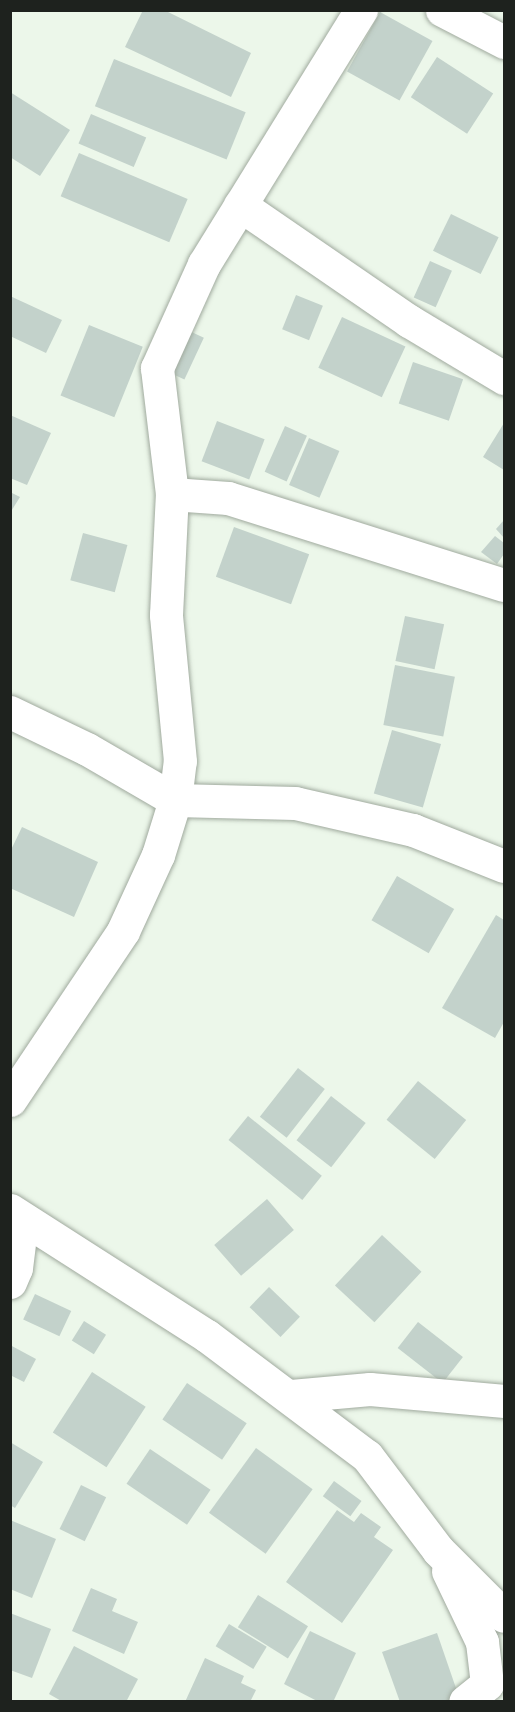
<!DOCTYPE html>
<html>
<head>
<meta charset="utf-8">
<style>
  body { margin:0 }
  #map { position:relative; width:515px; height:1712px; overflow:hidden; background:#ecf7ea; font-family:Cabin,sans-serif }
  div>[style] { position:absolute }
  .building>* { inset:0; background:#c3d2cb; transform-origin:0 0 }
  .roads { filter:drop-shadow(0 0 2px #a0aa9e) drop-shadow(0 0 2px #a0aa9e) }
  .street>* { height:33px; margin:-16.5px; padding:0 16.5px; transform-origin:16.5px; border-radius:16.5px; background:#fff }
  span { translate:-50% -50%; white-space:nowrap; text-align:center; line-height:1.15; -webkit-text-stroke:4.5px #fff; paint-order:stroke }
  .frame { position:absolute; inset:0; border:12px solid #1e221e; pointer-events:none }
</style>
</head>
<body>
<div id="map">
  <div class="building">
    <div style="clip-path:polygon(143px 10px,164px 10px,251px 53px,231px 97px,125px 47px)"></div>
    <div style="left:380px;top:12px;width:60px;height:68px;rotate:29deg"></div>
    <div style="left:437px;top:57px;width:67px;height:48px;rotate:33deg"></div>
    <div style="left:114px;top:59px;width:142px;height:51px;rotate:22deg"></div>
    <div style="clip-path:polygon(10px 92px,70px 130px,40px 176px,10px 157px)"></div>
    <div style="left:91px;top:114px;width:60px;height:32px;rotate:23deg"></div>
    <div style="left:79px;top:153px;width:118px;height:47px;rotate:23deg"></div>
    <div style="left:451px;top:214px;width:53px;height:41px;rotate:26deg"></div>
    <div style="left:430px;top:261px;width:24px;height:40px;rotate:24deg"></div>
    <div style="left:296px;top:295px;width:29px;height:37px;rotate:22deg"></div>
    <div style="clip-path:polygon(10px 296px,62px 320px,46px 353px,10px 336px)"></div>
    <div style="left:342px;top:317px;width:70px;height:56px;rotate:25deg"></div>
    <div style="left:89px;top:325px;width:58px;height:76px;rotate:22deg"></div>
    <div style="left:183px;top:328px;width:23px;height:46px;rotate:25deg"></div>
    <div style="left:413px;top:362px;width:53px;height:44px;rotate:19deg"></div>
    <div style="clip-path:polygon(10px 415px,51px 433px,27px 485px,10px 478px)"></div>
    <div style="left:217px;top:421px;width:51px;height:43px;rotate:21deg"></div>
    <div style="clip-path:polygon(504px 423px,504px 470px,483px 457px)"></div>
    <div style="left:285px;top:426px;width:24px;height:50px;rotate:24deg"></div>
    <div style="left:309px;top:438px;width:33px;height:51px;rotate:23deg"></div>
    <div style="clip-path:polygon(10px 492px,20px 497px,10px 513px)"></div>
    <div style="clip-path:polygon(504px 520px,504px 538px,496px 529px)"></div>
    <div style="left:234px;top:527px;width:80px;height:53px;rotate:20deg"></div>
    <div style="left:83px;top:533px;width:46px;height:49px;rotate:15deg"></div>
    <div style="clip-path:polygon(495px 536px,504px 543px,504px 554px,497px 564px,481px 552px)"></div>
    <div style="left:405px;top:616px;width:40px;height:46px;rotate:12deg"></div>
    <div style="left:395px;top:665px;width:61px;height:61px;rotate:11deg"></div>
    <div style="left:392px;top:730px;width:51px;height:66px;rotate:16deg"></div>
    <div style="clip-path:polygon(22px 827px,98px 862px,74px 917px,10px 888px,10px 852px)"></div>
    <div style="left:397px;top:876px;width:66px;height:51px;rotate:30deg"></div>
    <div style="clip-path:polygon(496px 915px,504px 920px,504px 1022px,495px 1038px,442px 1008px)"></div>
    <div style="left:298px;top:1068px;width:34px;height:62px;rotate:38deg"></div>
    <div style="left:418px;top:1081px;width:62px;height:50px;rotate:39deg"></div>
    <div style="left:331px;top:1096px;width:44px;height:56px;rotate:38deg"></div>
    <div style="left:248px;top:1116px;width:95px;height:31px;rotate:39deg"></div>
    <div style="left:267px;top:1199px;width:41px;height:70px;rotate:49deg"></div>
    <div style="left:382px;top:1235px;width:54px;height:69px;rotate:43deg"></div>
    <div style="left:269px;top:1287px;width:43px;height:28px;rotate:44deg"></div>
    <div style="left:35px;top:1294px;width:40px;height:28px;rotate:25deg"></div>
    <div style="left:84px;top:1321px;width:26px;height:23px;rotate:32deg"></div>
    <div style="left:418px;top:1322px;width:57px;height:33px;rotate:38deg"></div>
    <div style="clip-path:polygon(10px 1345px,36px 1359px,24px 1382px,10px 1375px)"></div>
    <div style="left:92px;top:1372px;width:64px;height:72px;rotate:33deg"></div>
    <div style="left:187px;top:1383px;width:72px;height:44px;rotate:34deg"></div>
    <div style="clip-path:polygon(10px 1442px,43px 1462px,15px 1508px,10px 1505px)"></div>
    <div style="left:256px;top:1448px;width:70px;height:80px;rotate:36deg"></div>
    <div style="left:150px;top:1449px;width:73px;height:42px;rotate:34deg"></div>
    <div style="left:334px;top:1481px;width:34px;height:19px;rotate:36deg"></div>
    <div style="left:81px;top:1485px;width:28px;height:49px;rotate:26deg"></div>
    <div style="clip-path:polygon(337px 1510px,354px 1522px,361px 1513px,381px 1527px,374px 1537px,393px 1550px,342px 1623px,286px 1582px)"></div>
    <div style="clip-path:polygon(10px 1520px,56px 1539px,32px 1598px,10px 1589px)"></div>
    <div style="clip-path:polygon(91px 1588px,117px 1599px,112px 1611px,138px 1622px,124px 1654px,72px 1631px)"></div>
    <div style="left:258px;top:1595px;width:59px;height:38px;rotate:32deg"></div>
    <div style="clip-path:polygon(10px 1613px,51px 1629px,32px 1678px,10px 1670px)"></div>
    <div style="left:229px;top:1624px;width:44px;height:26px;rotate:31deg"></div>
    <div style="clip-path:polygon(310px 1631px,356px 1653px,333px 1702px,319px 1702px,284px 1684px)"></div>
    <div style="clip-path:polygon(437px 1633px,459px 1697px,446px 1702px,400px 1702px,382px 1652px)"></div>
    <div style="clip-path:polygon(74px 1646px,138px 1679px,126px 1702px,63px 1702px,49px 1694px)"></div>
    <div style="clip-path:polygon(205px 1658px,244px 1676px,241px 1683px,256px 1690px,250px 1702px,185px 1702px)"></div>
  </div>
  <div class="roads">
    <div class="street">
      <div style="left:442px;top:10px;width:70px;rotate:27.3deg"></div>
      <div style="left:240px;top:205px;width:205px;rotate:34.5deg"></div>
      <div style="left:409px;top:321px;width:111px;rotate:31deg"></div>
      <div style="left:172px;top:494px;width:56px;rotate:4.1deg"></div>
      <div style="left:228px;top:498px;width:289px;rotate:17.5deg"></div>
      <div style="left:10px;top:712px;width:85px;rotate:25.7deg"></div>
      <div style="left:87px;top:749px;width:102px;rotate:30.1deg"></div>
      <div style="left:175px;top:800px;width:120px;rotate:1.4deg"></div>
      <div style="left:295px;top:803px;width:121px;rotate:12.9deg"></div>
      <div style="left:413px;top:830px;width:98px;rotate:21.6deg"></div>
      <div style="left:10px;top:1100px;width:203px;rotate:-56.2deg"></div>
      <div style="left:123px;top:931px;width:84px;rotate:-65.3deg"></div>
      <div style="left:158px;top:855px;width:58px;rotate:-72.8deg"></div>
      <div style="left:175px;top:800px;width:39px;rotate:-83deg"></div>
      <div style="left:180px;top:761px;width:147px;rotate:-95.5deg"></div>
      <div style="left:166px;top:615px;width:121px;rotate:-87.2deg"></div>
      <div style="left:172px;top:494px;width:127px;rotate:-96.8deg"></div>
      <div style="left:157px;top:368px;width:114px;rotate:-65.7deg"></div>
      <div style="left:204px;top:264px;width:299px;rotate:-58.3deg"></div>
      <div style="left:10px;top:1210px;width:234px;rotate:32.6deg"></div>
      <div style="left:207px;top:1336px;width:200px;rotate:36.9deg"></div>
      <div style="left:367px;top:1456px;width:118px;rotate:52.9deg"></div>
      <div style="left:438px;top:1550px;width:93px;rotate:45deg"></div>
      <div style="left:10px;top:1282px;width:15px;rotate:-67deg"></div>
      <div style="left:16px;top:1268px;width:49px;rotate:-83deg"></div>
      <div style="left:291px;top:1396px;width:79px;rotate:-5.1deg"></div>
      <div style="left:370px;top:1389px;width:135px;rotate:5.1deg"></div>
      <div style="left:448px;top:1571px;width:79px;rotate:64.4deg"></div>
      <div style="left:482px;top:1642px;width:42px;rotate:83.2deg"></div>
      <div style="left:487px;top:1684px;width:28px;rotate:141deg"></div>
    </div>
  </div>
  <div class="frame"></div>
</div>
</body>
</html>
